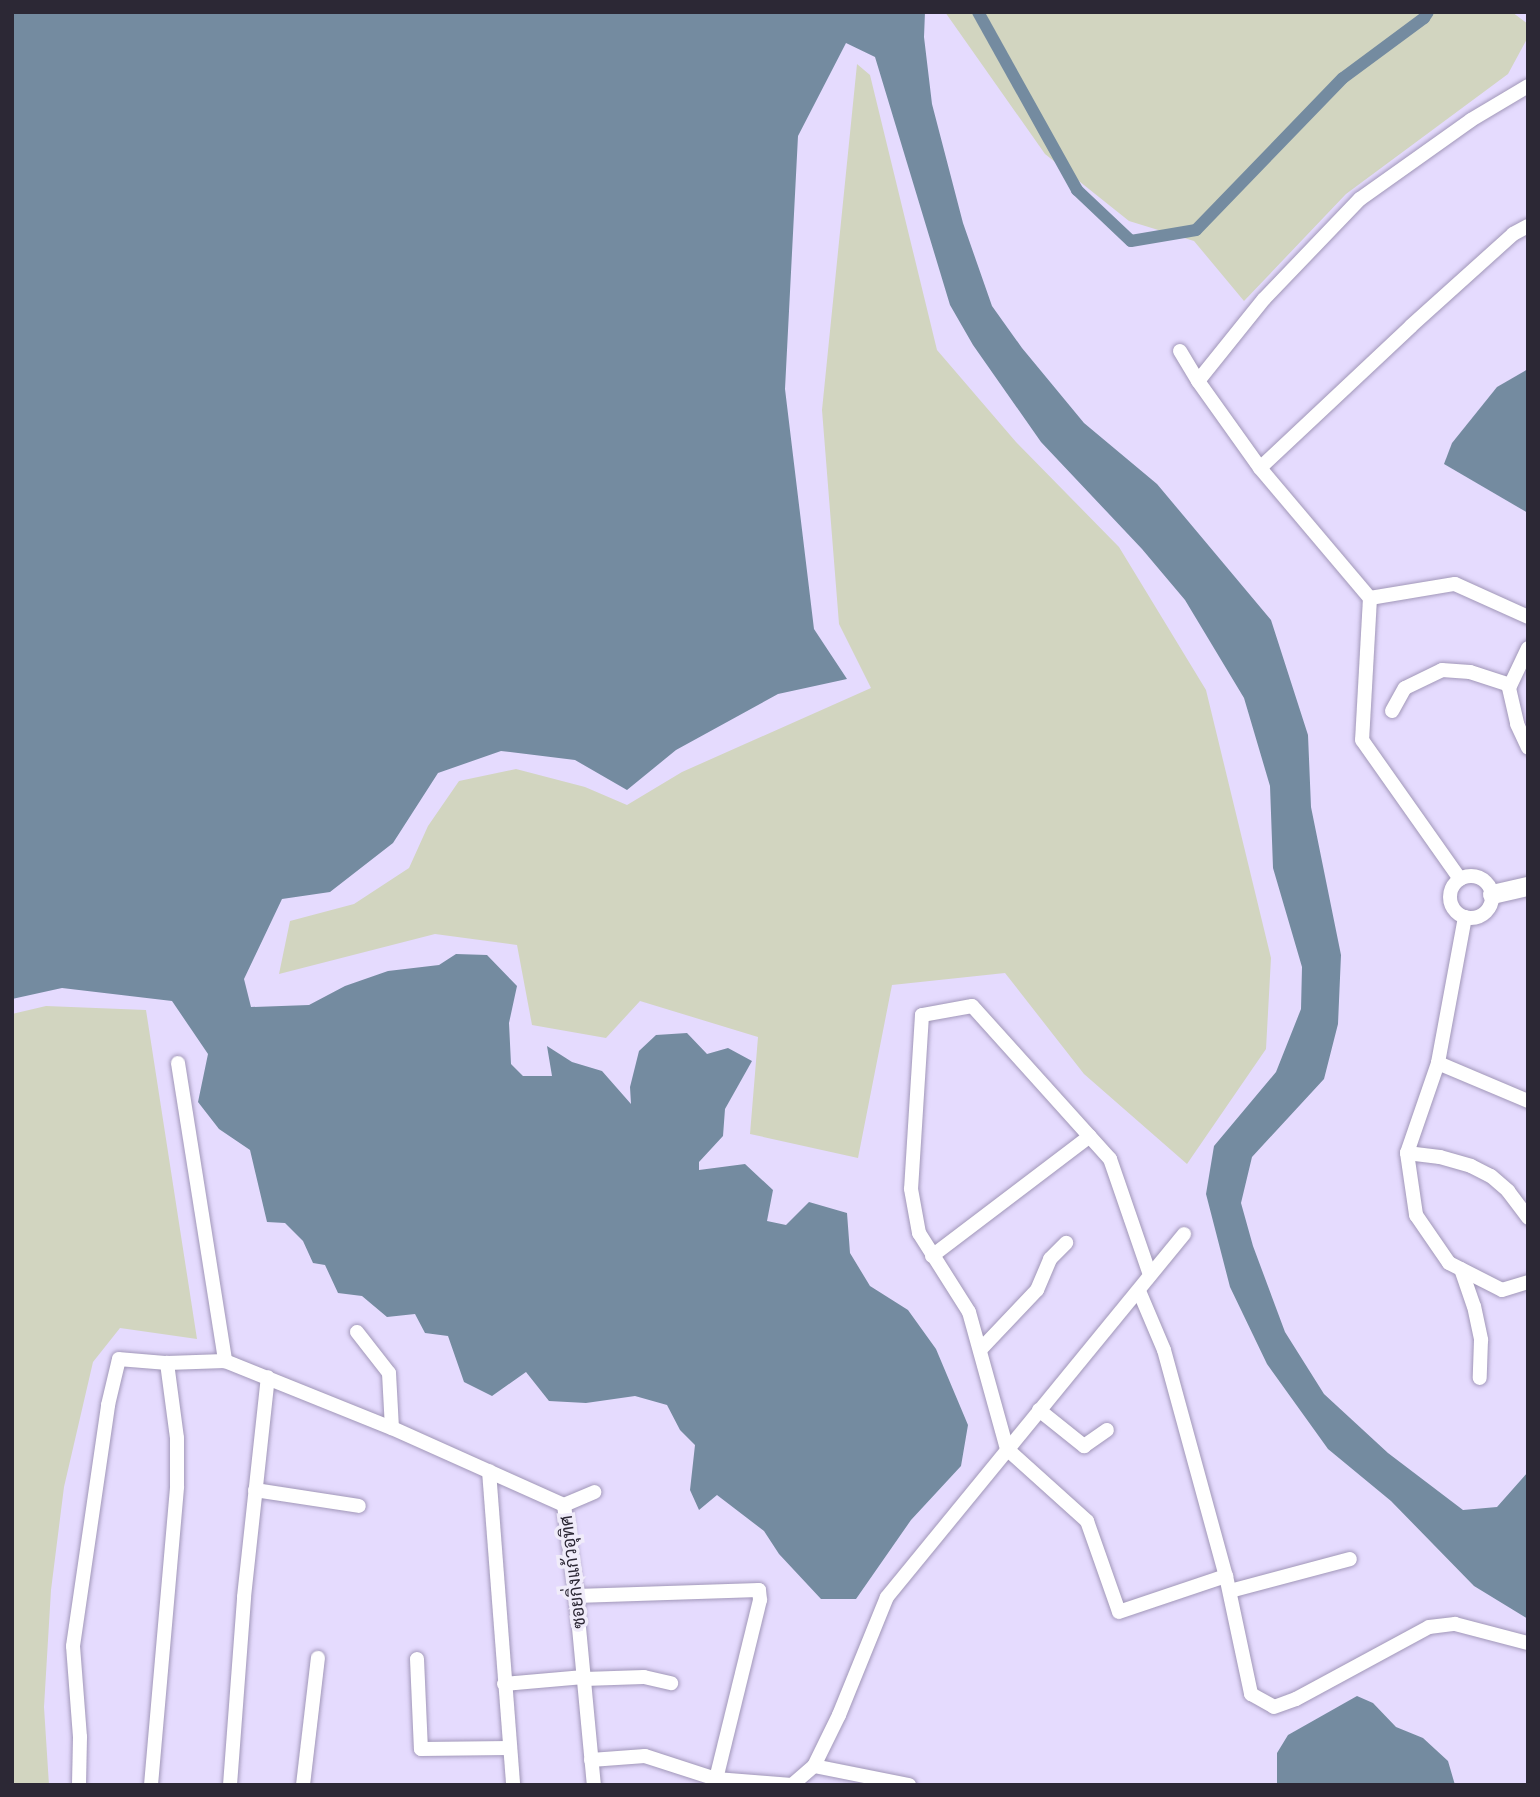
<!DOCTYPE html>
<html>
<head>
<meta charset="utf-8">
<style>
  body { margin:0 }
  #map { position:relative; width:1540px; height:1797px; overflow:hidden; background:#e5dbfe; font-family:"Noto Sans",Sarabun,sans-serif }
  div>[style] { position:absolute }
  .green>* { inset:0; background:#d2d5c0 }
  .water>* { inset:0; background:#748ba0 }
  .canal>* { height:12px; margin:-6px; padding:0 6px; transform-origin:6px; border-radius:6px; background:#748ba0 }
  .roads { filter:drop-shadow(0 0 2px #a197b8) drop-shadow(0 0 2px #a197b8) }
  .street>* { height:14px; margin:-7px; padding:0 7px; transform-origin:7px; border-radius:7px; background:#fff }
  .street>.ring { margin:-7px; padding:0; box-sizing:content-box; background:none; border:14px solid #fff; border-radius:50% }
  .secondary>* { height:19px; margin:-9.5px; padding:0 9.5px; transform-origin:9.5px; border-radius:9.5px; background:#fff }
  span { translate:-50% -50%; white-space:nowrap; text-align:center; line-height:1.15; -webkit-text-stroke:7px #f0ecfa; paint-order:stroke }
  .street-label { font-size:18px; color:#2c2835 }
  .frame { position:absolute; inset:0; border:14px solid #2c2835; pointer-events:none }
</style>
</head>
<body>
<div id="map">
  <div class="green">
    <div style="clip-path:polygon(945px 12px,1512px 12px,1528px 24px,1528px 37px,1508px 74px,1346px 194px,1244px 301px,1194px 241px,1129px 221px,1045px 154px)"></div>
    <div style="clip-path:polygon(857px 64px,870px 75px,937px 350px,1016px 442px,1119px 547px,1206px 690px,1271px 958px,1266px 1049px,1187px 1164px,1084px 1074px,1005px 973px,892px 985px,858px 1158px,750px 1134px,758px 1037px,640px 1001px,606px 1038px,532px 1025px,517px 945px,435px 934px,279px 974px,290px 921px,354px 904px,409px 868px,428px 826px,459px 781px,516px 769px,585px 787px,627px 805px,682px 772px,871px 688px,839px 624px,822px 410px)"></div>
    <div style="clip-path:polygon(46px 1006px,146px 1010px,197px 1339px,120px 1328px,93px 1362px,64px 1487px,51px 1590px,44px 1707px,49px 1785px,12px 1785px,12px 1014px)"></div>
  </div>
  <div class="water">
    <div style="clip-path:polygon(12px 12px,925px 12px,924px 37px,932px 104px,963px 223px,992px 306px,1022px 348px,1084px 423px,1157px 484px,1271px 620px,1308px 735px,1311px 807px,1341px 955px,1338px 1024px,1324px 1079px,1252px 1157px,1241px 1203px,1253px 1246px,1285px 1332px,1324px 1394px,1388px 1453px,1463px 1510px,1497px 1507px,1528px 1472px,1528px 1619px,1474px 1586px,1391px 1501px,1328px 1449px,1267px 1364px,1230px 1287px,1206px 1194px,1214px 1146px,1276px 1072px,1301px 1009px,1302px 967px,1273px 868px,1270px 786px,1244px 698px,1185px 600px,1142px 549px,1041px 442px,973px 345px,950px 305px,875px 57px,846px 43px,798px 136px,785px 389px,814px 629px,847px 679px,778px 694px,676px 750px,627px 790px,575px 760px,501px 751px,438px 773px,393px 843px,330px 892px,282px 899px,244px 979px,251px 1007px,309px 1005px,345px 986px,388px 971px,439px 965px,456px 954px,487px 955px,517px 986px,509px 1023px,511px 1064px,523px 1076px,552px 1076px,547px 1046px,572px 1062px,602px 1071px,631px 1104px,630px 1087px,639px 1051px,656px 1035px,687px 1033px,707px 1054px,728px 1048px,752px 1061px,725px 1109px,723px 1136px,699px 1162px,699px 1170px,745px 1164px,773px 1190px,767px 1221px,786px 1225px,809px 1202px,847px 1213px,850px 1253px,870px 1286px,908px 1310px,936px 1349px,968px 1425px,961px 1466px,911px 1520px,856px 1599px,821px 1599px,779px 1554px,764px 1531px,717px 1495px,699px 1510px,690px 1490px,695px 1445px,680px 1430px,667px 1405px,635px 1396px,586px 1403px,549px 1401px,526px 1372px,492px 1396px,464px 1382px,448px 1336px,425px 1333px,415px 1314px,387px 1317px,362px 1296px,338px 1293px,325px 1265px,313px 1263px,303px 1241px,285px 1223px,267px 1222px,250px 1150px,219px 1129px,198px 1102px,208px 1054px,172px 1001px,62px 988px,12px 999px)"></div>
    <div style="clip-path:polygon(1528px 369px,1528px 513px,1444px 464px,1452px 443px,1497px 387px)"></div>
    <div style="clip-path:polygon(1357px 1696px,1373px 1703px,1396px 1727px,1423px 1738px,1448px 1761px,1455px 1785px,1277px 1785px,1277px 1753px,1288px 1735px)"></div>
  </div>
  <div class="canal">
    <div style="left:978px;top:12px;width:204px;rotate:60.9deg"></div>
    <div style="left:1077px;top:190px;width:74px;rotate:43.4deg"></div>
    <div style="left:1131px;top:241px;width:66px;rotate:-9.6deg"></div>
    <div style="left:1196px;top:230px;width:211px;rotate:-46deg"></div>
    <div style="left:1343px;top:78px;width:101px;rotate:-36.5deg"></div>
    <div style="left:1424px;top:18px;width:7px;rotate:-56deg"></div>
  </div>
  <div class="roads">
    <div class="street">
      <div style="left:1180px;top:351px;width:35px;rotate:59deg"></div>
      <div style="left:1198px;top:381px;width:107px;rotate:54.5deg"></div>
      <div style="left:1260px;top:468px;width:170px;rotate:49.8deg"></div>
      <div style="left:1370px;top:598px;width:142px;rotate:93.2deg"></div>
      <div style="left:1362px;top:740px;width:170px;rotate:54.8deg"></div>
      <div style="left:1198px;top:381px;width:105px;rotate:-51.2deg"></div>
      <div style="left:1264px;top:299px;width:139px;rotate:-46.2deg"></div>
      <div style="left:1360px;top:199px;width:136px;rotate:-35.4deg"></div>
      <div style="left:1471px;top:120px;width:66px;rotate:-30.8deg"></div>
      <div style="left:1260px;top:468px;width:207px;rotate:-43.2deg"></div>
      <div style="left:1411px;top:326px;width:137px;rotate:-42deg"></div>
      <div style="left:1513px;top:234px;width:17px;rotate:-28deg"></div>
      <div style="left:1370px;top:598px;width:86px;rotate:-9.4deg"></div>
      <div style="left:1455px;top:584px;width:80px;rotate:24.3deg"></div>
      <div style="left:1528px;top:648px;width:44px;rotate:115.4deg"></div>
      <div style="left:1509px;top:688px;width:37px;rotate:77deg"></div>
      <div style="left:1517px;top:724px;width:26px;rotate:65deg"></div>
      <div style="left:1392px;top:711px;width:26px;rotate:-61deg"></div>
      <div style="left:1405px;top:688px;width:41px;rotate:-25.9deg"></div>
      <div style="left:1442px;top:670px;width:28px;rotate:4deg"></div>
      <div style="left:1470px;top:672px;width:42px;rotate:18deg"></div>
      <div class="ring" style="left:1450px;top:876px;width:28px;height:28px"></div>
      <div style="left:1465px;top:917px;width:148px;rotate:100.5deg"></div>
      <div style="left:1438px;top:1063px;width:95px;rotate:109deg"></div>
      <div style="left:1407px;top:1153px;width:63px;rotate:81.7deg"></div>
      <div style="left:1416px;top:1215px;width:58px;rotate:55.5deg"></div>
      <div style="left:1449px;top:1263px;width:59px;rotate:27deg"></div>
      <div style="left:1502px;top:1290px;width:27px;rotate:-17deg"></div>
      <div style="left:178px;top:1063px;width:302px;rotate:81deg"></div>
      <div style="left:1438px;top:1063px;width:98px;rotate:22.9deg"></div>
      <div style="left:1407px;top:1153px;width:33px;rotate:7deg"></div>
      <div style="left:1440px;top:1157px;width:32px;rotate:16deg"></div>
      <div style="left:1471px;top:1166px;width:22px;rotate:27deg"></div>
      <div style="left:1491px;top:1176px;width:23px;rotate:41deg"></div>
      <div style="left:1508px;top:1191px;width:34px;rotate:53deg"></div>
      <div style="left:932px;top:1256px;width:198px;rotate:-37.2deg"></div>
      <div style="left:1461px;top:1269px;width:39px;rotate:71deg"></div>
      <div style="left:1474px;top:1306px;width:35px;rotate:78deg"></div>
      <div style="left:1481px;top:1340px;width:38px;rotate:92deg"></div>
      <div style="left:1150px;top:1275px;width:123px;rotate:-109deg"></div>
      <div style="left:1110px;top:1159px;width:206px;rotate:-132deg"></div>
      <div style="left:972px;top:1006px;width:51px;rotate:169.8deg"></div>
      <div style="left:922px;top:1015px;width:174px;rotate:93.6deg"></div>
      <div style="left:911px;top:1189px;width:45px;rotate:79.7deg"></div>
      <div style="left:919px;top:1233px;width:93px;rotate:57.7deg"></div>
      <div style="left:969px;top:1312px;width:142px;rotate:74.5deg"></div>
      <div style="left:1007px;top:1449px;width:108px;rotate:42deg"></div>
      <div style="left:1087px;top:1521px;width:96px;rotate:70.6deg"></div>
      <div style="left:1119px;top:1612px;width:113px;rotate:-18.6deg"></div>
      <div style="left:1139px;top:1291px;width:64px;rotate:67deg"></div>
      <div style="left:1164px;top:1350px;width:234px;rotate:74.7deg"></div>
      <div style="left:1226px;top:1576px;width:121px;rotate:78deg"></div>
      <div style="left:1251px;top:1694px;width:26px;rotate:29deg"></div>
      <div style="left:1274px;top:1707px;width:23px;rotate:-20deg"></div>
      <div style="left:1296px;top:1699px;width:151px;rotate:-28.4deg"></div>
      <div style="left:1429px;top:1627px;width:26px;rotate:-7deg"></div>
      <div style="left:1455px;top:1624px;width:75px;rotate:14.6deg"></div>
      <div style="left:357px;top:1332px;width:52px;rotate:52deg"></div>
      <div style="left:389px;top:1373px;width:55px;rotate:86.9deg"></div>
      <div style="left:392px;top:1428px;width:188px;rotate:24.1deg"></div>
      <div style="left:564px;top:1505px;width:92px;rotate:82.5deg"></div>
      <div style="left:576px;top:1596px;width:190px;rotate:84.6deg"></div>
      <div style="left:980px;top:1350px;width:83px;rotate:-46.5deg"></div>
      <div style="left:1037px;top:1290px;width:34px;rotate:-67deg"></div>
      <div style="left:1050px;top:1259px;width:23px;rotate:-45deg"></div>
      <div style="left:1039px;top:1410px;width:58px;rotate:38.7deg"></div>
      <div style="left:1084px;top:1446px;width:28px;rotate:-35deg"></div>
      <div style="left:489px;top:1471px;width:315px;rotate:85.6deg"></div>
      <div style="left:255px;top:1490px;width:105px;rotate:8.7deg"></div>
      <div style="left:564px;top:1505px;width:33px;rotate:-23deg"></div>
      <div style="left:1230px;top:1591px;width:124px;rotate:-14.9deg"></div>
      <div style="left:576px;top:1596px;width:183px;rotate:-1.9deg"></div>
      <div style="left:759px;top:1590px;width:10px;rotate:84deg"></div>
      <div style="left:760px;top:1600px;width:184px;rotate:103.8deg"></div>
      <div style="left:417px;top:1659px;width:90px;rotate:87.5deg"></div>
      <div style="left:421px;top:1749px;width:88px;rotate:-0.7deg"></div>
      <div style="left:584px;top:1679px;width:60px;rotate:-1.9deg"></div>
      <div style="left:644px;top:1677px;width:28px;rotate:13deg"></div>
      <div style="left:504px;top:1684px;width:80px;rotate:-5deg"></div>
      <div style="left:591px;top:1760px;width:54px;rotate:-4.2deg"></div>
      <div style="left:645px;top:1756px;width:75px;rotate:17.9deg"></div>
      <div style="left:716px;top:1779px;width:76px;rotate:4.5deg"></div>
      <div style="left:792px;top:1785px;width:29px;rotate:-41deg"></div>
      <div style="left:814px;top:1766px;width:57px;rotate:-63.9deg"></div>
      <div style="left:839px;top:1715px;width:127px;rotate:-67.9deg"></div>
      <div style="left:887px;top:1597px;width:469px;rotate:-50.7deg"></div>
      <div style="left:814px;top:1766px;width:97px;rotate:11.3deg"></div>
      <div style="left:79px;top:1785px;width:48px;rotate:-88.8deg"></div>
      <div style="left:80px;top:1737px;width:91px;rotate:-94.4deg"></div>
      <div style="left:73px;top:1646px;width:244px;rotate:-81.7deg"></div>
      <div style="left:108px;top:1405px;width:47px;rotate:-76.6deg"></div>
      <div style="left:119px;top:1359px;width:48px;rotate:4.8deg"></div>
      <div style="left:151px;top:1785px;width:300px;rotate:-85deg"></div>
      <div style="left:177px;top:1486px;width:48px;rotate:-90deg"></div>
      <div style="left:177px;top:1438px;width:76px;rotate:-97.6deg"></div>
      <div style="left:167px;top:1363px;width:58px;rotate:-2deg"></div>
      <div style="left:225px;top:1361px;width:180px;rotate:21.9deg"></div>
      <div style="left:230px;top:1785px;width:189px;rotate:-85.7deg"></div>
      <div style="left:244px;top:1597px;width:221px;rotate:-83.8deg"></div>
      <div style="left:303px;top:1785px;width:128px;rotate:-83.3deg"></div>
    </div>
    <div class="secondary">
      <div style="left:1492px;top:894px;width:37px;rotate:-13deg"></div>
    </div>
  </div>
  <div class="street-label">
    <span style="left:572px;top:1572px;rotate:-97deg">ซอยกิ่งแก้วอุทิศ</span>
  </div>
  <div class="frame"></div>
</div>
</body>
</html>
